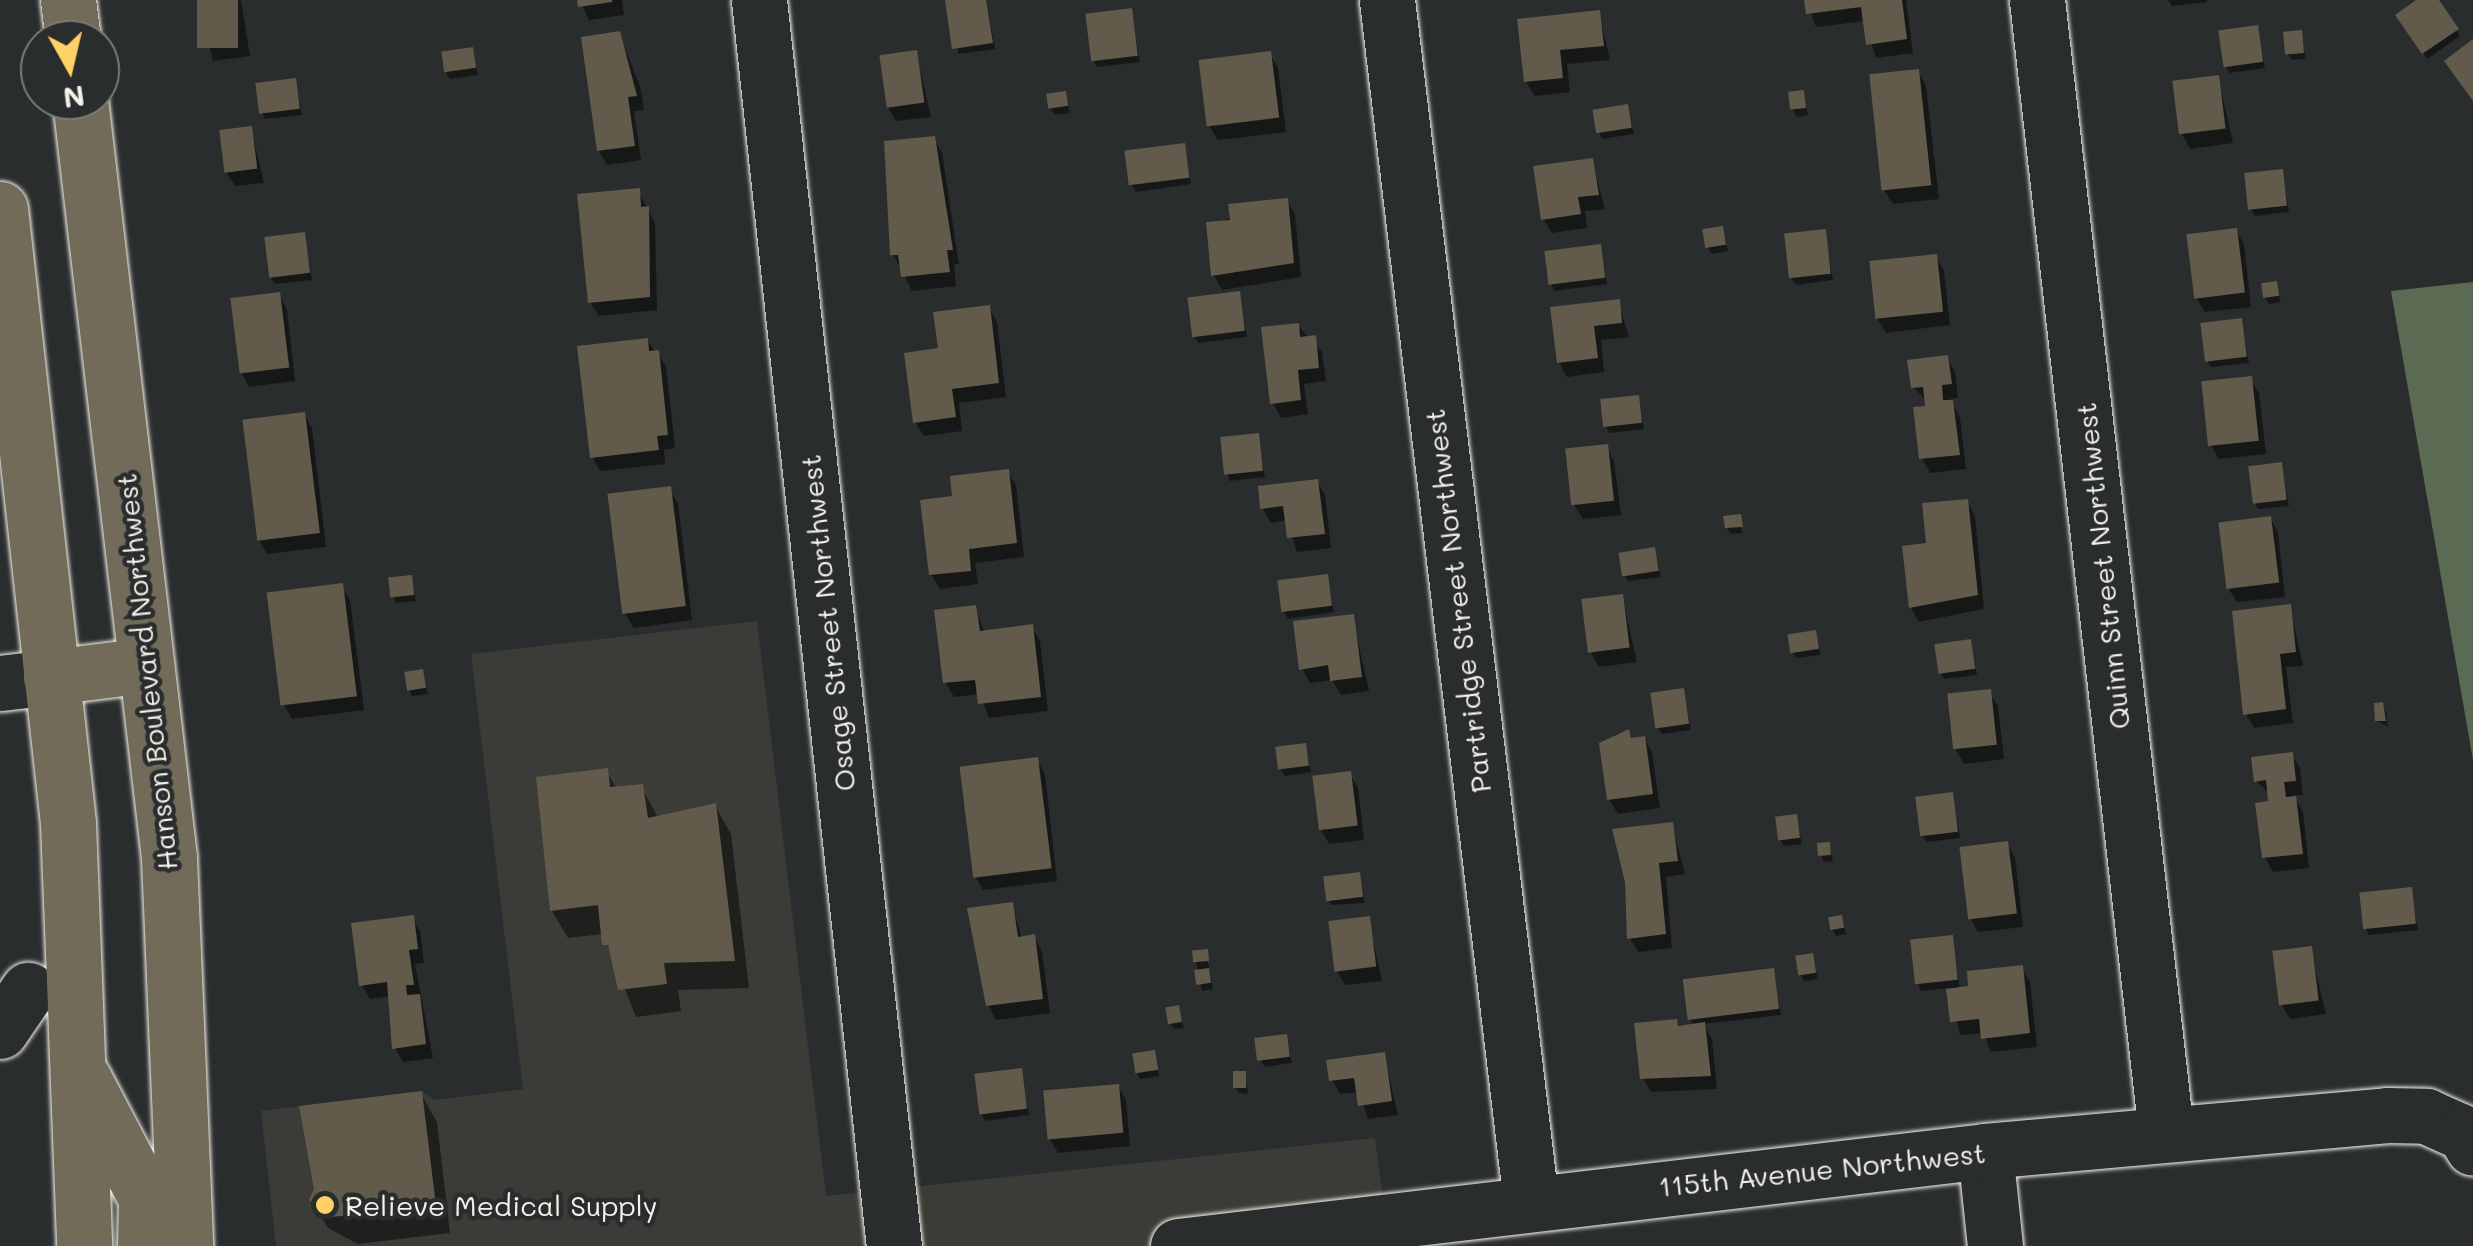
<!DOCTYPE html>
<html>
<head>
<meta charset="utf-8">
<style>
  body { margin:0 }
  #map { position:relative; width:2473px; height:1246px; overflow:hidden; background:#2a2d2e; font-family:Mali,sans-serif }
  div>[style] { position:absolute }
  .built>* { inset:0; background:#3b3b37 }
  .green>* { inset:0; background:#5a6a53 }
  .shadow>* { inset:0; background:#0007 }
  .building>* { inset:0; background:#625b4b; transform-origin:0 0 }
  .roads { filter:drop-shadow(0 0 2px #f4f1e8) drop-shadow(0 0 2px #f4f1e8) }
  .minor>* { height:55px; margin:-27.5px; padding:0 27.5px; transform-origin:27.5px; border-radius:27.5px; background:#2a2d2e }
  .major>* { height:55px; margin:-27.5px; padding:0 27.5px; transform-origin:27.5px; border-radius:27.5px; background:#726b5a }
  .dots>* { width:28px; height:28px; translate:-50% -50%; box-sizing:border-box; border:5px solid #2a2d2e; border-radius:50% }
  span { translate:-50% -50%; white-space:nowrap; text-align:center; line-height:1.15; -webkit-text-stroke:9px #2a2d2e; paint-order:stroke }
  .street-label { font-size:28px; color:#f4f1e8 }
  .poi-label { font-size:28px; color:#f4f1e8 }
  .left { translate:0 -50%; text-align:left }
  .north { position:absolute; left:20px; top:20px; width:100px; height:100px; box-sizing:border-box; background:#2a2d2e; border:2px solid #7b7b78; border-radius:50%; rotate:172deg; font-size:28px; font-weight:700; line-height:40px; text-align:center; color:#f4f1e8 }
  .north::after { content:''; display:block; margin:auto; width:35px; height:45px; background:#ffd166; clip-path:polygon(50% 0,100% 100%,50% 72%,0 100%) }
</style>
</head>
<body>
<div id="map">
  <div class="built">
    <div style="clip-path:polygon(757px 621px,826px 1196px,1375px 1138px,1389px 1246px,276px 1246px,261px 1111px,422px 1091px,435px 1100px,523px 1089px,471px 654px)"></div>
  </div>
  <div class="green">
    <div style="clip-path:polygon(2473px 282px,2473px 760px,2391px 291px)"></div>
  </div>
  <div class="shadow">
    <div style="clip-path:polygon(199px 0,241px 0,250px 56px,213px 61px)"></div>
    <div style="clip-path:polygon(580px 0,622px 0,624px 15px,589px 20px)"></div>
    <div style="clip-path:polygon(962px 0,986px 0,995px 49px,958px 54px)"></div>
    <div style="clip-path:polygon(1806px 0,1906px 0,1913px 53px,1876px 58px,1865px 21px,1816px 27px)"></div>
    <div style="clip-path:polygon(2168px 0,2207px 0,2207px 2px,2172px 6px)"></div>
    <div style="clip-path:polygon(2421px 0,2436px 0,2460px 36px,2427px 59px,2398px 15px)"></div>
    <div style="clip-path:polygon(1131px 10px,1140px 62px,1097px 67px,1093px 60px)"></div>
    <div style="clip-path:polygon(1599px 13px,1610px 60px,1567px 64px,1570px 92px,1535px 96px,1526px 82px)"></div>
    <div style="clip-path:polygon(2257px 28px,2265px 68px,2229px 73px,2226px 66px)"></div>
    <div style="clip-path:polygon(2300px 33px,2306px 59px,2292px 60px,2288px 54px)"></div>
    <div style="clip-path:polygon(619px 34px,640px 86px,644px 110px,634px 111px,641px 160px,607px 165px,599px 151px)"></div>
    <div style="clip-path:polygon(471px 50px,478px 75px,450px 79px,446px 73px)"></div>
    <div style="clip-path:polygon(916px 52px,931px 117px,896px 121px,888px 107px)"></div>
    <div style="clip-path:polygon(1270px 54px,1278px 68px,1286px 132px,1218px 140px,1209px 126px)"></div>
    <div style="clip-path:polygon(1918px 71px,1926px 86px,1939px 199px,1893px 204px,1884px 190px)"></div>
    <div style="clip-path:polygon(2218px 77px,2233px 143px,2190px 149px,2182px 134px)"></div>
    <div style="clip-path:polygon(295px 80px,302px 115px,265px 119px,262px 113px)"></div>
    <div style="clip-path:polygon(1064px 93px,1070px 113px,1055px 115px,1051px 109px)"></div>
    <div style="clip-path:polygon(1802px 93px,1808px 115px,1797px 117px,1793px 110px)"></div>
    <div style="clip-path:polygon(1627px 106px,1634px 134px,1602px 139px,1599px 132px)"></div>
    <div style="clip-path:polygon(251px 128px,264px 183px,235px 186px,226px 172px)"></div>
    <div style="clip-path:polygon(934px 139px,942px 153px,959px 264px,954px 264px,956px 286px,912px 291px,893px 254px)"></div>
    <div style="clip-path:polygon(1183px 146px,1191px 184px,1136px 192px,1132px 185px)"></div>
    <div style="clip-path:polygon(1592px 160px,1605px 209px,1585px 211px,1587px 228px,1552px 233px,1543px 219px)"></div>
    <div style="clip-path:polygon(2282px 172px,2289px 212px,2255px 216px,2251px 210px)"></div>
    <div style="clip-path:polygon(638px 191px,655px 223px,657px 310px,599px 316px,590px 302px)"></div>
    <div style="clip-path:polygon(1287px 201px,1295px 215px,1301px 277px,1222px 290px,1214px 276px,1208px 225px)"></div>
    <div style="clip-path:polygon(1722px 228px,1728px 251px,1712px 254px,1708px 248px)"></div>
    <div style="clip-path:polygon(2236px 230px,2244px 244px,2251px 307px,2205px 312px,2196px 298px)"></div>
    <div style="clip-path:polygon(1824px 231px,1833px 280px,1796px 285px,1792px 279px)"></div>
    <div style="clip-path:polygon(304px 235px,312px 280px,275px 284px,271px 278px)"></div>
    <div style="clip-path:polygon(1600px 246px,1607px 284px,1555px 291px,1551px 285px)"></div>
    <div style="clip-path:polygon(1936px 257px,1944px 271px,1950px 325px,1886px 333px,1877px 318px)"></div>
    <div style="clip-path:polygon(2275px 284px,2281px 302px,2269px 304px,2265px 297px)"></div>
    <div style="clip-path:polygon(1239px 294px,1247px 337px,1198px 343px,1194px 336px)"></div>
    <div style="clip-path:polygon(279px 295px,287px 309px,295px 381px,249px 387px,241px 372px)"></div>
    <div style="clip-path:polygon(1618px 302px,1629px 337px,1601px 340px,1604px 372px,1567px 377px,1559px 362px,1553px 310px)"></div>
    <div style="clip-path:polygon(989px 308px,997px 322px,1006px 397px,959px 403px,962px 431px,924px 436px,915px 422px)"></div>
    <div style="clip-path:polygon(2240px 321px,2249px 363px,2211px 367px,2207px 361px)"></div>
    <div style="clip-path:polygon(1297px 325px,1322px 352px,1326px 381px,1304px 384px,1308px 414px,1281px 418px,1273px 403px)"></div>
    <div style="clip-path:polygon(647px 340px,666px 366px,675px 448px,664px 450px,665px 464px,600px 471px,592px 457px)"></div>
    <div style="clip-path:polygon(1947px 358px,1955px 372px,1958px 398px,1950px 399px,1960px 417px,1966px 469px,1930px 473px,1922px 458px,1927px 401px,1913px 387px)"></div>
    <div style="clip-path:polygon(2250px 379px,2259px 393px,2266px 454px,2219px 459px,2211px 445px)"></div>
    <div style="clip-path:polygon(1638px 398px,1644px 429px,1610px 433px,1606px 427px)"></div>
    <div style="clip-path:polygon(304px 414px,312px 428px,326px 547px,267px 554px,259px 540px)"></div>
    <div style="clip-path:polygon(1257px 436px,1265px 477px,1230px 481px,1227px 474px)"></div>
    <div style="clip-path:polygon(1606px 447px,1614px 461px,1621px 515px,1583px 519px,1574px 505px)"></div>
    <div style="clip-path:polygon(2281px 464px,2289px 506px,2258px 509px,2255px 503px)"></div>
    <div style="clip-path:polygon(1007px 471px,1016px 485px,1024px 557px,975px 563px,978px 584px,940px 589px,931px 574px,955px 499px)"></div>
    <div style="clip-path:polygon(1317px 481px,1325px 495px,1331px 548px,1297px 552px,1287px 520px,1271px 523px,1263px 509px)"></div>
    <div style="clip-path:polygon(669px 489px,678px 503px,692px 620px,634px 628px,625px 614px)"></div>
    <div style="clip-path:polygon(1967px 501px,1975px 516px,1984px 609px,1919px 622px,1911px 608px,1928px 546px)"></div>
    <div style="clip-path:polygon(1740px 517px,1742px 533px,1731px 534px,1727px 528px)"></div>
    <div style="clip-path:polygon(2270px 518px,2278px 532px,2285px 597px,2237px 602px,2228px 588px)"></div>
    <div style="clip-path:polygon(1654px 549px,1661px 577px,1628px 581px,1624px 575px)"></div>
    <div style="clip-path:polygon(1326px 577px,1334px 612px,1288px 619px,1284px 612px)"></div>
    <div style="clip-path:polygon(411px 578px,416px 601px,396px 603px,393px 597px)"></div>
    <div style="clip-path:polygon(341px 586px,350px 600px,364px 710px,292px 719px,284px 705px)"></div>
    <div style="clip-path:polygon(1622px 596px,1637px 662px,1599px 667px,1591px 653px)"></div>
    <div style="clip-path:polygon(2290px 607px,2303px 666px,2286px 667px,2293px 723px,2254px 728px,2246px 714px)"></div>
    <div style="clip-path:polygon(975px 608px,985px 633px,1032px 627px,1040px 641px,1048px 711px,989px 718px,980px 694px,954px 697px,946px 683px)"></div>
    <div style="clip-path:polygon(1352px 616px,1369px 691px,1341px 695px,1332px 680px,1310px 683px,1302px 669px)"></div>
    <div style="clip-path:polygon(1815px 632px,1821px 655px,1796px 658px,1792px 652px)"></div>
    <div style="clip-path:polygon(1970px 642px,1977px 675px,1944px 679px,1940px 672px)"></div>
    <div style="clip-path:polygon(422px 672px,428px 694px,412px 696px,409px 689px)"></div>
    <div style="clip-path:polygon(1683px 691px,1691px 730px,1662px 734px,1658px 728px)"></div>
    <div style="clip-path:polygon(1989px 692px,1998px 706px,2004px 759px,1964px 764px,1956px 750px)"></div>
    <div style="clip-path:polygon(2382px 705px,2386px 711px,2388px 727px,2377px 721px)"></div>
    <div style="clip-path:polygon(1628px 732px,1633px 740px,1644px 738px,1652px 752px,1660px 808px,1618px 814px,1609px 799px,1615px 734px)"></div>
    <div style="clip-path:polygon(1304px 745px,1311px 772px,1285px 776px,1281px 770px)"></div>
    <div style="clip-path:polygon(2291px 754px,2300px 768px,2303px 795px,2293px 795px,2303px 812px,2309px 868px,2273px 872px,2265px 858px,2270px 794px,2256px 781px)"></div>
    <div style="clip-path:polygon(1037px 760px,1045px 774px,1057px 881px,983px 890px,975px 876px)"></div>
    <div style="clip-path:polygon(606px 771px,617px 789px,641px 786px,658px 818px,715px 806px,731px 834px,749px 988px,678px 990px,681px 1011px,636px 1017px,603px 934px,568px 938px,552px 911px)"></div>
    <div style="clip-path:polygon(1350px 774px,1358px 788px,1364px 840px,1329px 844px,1321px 830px)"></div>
    <div style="clip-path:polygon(1952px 795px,1960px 838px,1926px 842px,1923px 836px)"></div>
    <div style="clip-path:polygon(1795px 817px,1802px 844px,1784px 846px,1780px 840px)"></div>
    <div style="clip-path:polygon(1672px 825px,1685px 874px,1666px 877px,1672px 948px,1638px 952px,1630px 938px)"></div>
    <div style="clip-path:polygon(1829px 844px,1833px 861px,1824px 862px,1821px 856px)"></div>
    <div style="clip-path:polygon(2007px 844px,2015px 858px,2023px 927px,1978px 932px,1970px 918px)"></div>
    <div style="clip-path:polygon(1359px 875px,1365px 903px,1331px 905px,1328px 899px)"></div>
    <div style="clip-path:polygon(2410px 890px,2418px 930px,2369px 935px,2366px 929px)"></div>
    <div style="clip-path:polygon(1012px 905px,1022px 938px,1034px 937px,1042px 951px,1050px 1013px,996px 1020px,988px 1005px)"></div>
    <div style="clip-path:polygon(412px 917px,420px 931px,424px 963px,415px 964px,433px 1058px,403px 1062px,395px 1048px,390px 996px,370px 999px,362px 985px)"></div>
    <div style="clip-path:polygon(1368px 918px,1382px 981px,1345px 985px,1337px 971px)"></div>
    <div style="clip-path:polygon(1841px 918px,1846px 934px,1836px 936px,1832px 929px)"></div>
    <div style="clip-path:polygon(1952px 938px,1960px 990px,2022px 968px,2030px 982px,2037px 1047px,1991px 1052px,1983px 1033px,1960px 1035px,1949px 988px,1921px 991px,1918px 984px)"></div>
    <div style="clip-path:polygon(2310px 948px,2326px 1014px,2290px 1019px,2282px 1005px)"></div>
    <div style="clip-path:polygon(1206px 951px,1213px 989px,1202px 991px,1196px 962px)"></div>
    <div style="clip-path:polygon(1812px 956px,1818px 979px,1804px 981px,1800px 974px)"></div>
    <div style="clip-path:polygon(1772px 971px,1781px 1015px,1703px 1024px,1712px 1039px,1717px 1089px,1651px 1092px,1643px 1078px,1637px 1026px,1694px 1025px,1690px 1019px)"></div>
    <div style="clip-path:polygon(1178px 1008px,1184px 1028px,1174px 1029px,1170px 1023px)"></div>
    <div style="clip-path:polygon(1285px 1037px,1292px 1063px,1265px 1067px,1261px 1061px)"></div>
    <div style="clip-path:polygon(1154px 1053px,1159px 1076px,1140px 1079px,1137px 1072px)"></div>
    <div style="clip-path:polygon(1384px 1055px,1398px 1115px,1368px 1119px,1359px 1092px,1340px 1094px,1332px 1080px)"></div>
    <div style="clip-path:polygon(1020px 1070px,1029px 1115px,985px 1121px,982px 1115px)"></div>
    <div style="clip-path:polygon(1245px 1073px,1248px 1094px,1239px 1093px,1235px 1087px)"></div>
    <div style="clip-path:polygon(1118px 1086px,1126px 1100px,1130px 1146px,1058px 1153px,1050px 1139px)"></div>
    <div style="clip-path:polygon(421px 1094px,437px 1122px,450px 1233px,358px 1244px,328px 1228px,311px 1200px)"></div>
  </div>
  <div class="building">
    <div style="left:197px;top:0;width:41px;height:48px"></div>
    <div style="clip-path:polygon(577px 0,612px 0,612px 2px,578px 7px)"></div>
    <div style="clip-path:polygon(945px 0,986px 0,993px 43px,952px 49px)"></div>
    <div style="clip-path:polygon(1804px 0,1902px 0,1907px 39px,1866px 45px,1861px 7px,1806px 14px)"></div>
    <div style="clip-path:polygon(2416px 0,2439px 0,2459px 29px,2422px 54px,2395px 15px)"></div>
    <div style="left:1132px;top:8px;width:48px;height:47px;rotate:83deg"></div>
    <div style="clip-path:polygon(1600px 10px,1604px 46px,1560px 50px,1563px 78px,1524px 82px,1517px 19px)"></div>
    <div style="left:2258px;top:25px;width:37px;height:40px;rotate:82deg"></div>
    <div style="left:2302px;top:30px;width:23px;height:19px;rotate:85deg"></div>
    <div style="clip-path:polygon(620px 31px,637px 96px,628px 97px,635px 146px,597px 151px,581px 37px)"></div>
    <div style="clip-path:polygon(2473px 39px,2473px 101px,2444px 61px)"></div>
    <div style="left:473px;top:47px;width:21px;height:32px;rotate:82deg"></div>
    <div style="left:917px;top:50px;width:53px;height:38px;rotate:82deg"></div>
    <div style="left:1271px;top:51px;width:67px;height:73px;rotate:83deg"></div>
    <div style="left:1919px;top:69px;width:117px;height:50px;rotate:84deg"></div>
    <div style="left:2219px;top:75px;width:54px;height:47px;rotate:83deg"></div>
    <div style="left:296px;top:78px;width:31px;height:41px;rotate:83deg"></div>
    <div style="left:1804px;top:90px;width:18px;height:16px;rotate:84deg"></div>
    <div style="left:1066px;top:91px;width:15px;height:20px;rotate:82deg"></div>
    <div style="left:1628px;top:104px;width:24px;height:36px;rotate:81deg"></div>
    <div style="left:252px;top:126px;width:43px;height:33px;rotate:83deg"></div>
    <div style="clip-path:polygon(935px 136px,953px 250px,947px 250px,950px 272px,901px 277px,898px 255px,890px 255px,884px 141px)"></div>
    <div style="left:1185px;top:143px;width:35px;height:61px;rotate:83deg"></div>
    <div style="clip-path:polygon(1593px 158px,1599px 195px,1578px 197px,1581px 214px,1541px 220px,1533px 166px)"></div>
    <div style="left:2283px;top:169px;width:37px;height:39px;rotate:84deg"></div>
    <div style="clip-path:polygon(640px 188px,641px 207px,649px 206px,650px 297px,588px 303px,577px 194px)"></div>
    <div style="clip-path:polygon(1288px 198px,1294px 263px,1211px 276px,1206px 222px,1230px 220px,1228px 204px)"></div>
    <div style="left:1723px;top:226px;width:19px;height:21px;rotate:81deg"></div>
    <div style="left:2237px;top:228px;width:65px;height:51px;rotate:83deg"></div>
    <div style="left:1826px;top:229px;width:45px;height:42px;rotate:84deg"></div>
    <div style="left:305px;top:232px;width:41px;height:41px;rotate:83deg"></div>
    <div style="left:1601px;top:244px;width:34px;height:57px;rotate:83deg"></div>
    <div style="left:1937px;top:254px;width:58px;height:68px;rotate:84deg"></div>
    <div style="left:2277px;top:281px;width:15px;height:16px;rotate:82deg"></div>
    <div style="left:1240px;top:291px;width:40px;height:53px;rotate:83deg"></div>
    <div style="left:280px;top:292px;width:76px;height:50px;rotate:83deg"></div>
    <div style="clip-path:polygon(1620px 299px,1622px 323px,1594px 326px,1598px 358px,1557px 363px,1550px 307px)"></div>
    <div style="clip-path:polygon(990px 305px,999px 383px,952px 389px,956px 417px,913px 423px,904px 353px,938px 348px,933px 312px)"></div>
    <div style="left:2242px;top:318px;width:39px;height:42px;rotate:83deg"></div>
    <div style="clip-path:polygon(1299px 323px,1300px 337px,1316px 335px,1319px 368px,1298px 370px,1301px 400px,1270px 404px,1261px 327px)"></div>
    <div style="clip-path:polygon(648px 338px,649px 351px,659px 350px,668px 435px,657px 436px,659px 450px,590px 458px,577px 346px)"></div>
    <div style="clip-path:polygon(1948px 355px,1952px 384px,1942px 385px,1943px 400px,1953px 400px,1960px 455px,1919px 459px,1913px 407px,1925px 406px,1923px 387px,1911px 388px,1907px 360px)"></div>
    <div style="left:2252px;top:376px;width:65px;height:51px;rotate:84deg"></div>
    <div style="left:1639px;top:395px;width:28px;height:39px;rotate:84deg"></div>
    <div style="left:305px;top:412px;width:122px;height:63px;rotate:83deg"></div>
    <div style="left:1259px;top:433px;width:38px;height:39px;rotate:84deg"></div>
    <div style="left:1608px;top:444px;width:57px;height:43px;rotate:84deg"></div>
    <div style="left:2282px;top:462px;width:38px;height:34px;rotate:83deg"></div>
    <div style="clip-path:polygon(1009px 469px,1017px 543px,969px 549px,971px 571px,929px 575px,920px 500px,952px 496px,950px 476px)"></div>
    <div style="clip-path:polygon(1318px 479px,1325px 534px,1287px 538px,1283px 506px,1260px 509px,1258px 486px)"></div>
    <div style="left:671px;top:486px;width:121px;height:64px;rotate:83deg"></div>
    <div style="clip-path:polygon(1968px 499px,1978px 595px,1909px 608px,1902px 546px,1926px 543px,1922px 503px)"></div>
    <div style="clip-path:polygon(1741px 514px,1743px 527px,1725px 528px,1723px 516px)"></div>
    <div style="left:2271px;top:516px;width:67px;height:53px;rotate:83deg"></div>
    <div style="left:1655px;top:547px;width:24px;height:37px;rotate:81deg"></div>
    <div style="left:1328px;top:574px;width:32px;height:51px;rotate:83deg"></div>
    <div style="left:412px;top:575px;width:20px;height:24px;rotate:84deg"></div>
    <div style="left:343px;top:583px;width:114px;height:77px;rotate:83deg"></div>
    <div style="left:1623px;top:594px;width:54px;height:42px;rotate:83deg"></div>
    <div style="clip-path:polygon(2291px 604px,2296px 652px,2280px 654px,2286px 709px,2243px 715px,2232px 611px)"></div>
    <div style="clip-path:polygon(976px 605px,980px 631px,1033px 624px,1041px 697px,978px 704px,975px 680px,943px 683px,934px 610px)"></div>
    <div style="clip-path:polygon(1354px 614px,1362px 677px,1330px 681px,1328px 665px,1299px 670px,1293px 621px)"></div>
    <div style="left:1816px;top:630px;width:19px;height:29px;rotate:81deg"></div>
    <div style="left:1971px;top:639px;width:30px;height:37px;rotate:82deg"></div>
    <div style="left:423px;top:669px;width:19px;height:19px;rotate:81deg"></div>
    <div style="left:1684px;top:688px;width:36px;height:34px;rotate:82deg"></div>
    <div style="left:1991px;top:689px;width:56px;height:44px;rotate:84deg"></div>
    <div style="clip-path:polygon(2383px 702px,2386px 721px,2375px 721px,2374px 703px)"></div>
    <div style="clip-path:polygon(1629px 729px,1631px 738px,1645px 736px,1653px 794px,1607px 800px,1599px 743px)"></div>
    <div style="left:1306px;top:743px;width:23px;height:31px;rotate:83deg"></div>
    <div style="clip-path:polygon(2293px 752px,2296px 781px,2284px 782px,2286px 797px,2296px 796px,2303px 854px,2262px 858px,2255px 803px,2268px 801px,2266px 780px,2254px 782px,2251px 757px)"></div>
    <div style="left:1038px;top:757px;width:112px;height:79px;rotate:83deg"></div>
    <div style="clip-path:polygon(608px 768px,610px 787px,643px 784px,648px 818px,716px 803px,735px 961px,664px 963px,667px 984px,618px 990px,608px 945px,602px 945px,598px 905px,550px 911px,536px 777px)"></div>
    <div style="left:1351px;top:771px;width:55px;height:39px;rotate:83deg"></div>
    <div style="left:1953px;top:792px;width:40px;height:38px;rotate:83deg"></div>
    <div style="left:1797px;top:814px;width:24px;height:22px;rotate:83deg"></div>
    <div style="clip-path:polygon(1673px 822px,1678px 861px,1659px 863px,1666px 934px,1627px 939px,1625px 882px,1612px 829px)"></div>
    <div style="left:2008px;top:841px;width:73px;height:49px;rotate:83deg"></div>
    <div style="left:1830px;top:842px;width:13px;height:13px;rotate:86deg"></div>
    <div style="left:1360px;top:872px;width:25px;height:37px;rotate:83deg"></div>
    <div style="left:2412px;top:887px;width:37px;height:53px;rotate:84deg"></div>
    <div style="clip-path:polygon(1013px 902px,1018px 937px,1035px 934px,1043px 999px,986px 1006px,967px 908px)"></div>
    <div style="clip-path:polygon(414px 915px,418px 949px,409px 950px,414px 985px,406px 985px,407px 995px,420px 994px,426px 1044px,392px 1049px,387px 982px,359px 986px,351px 923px)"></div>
    <div style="left:1842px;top:915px;width:13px;height:14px;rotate:81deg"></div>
    <div style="left:1370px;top:916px;width:51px;height:42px;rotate:83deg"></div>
    <div style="left:1953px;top:935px;width:45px;height:43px;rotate:84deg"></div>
    <div style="left:2312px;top:946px;width:55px;height:40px;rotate:83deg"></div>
    <div style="left:1208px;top:949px;width:12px;height:16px;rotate:85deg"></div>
    <div style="left:1813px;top:953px;width:20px;height:18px;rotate:81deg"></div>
    <div style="clip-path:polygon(2023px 965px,2030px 1033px,1981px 1039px,1979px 1019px,1950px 1022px,1946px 989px,1968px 986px,1967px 971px)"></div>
    <div style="left:1209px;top:968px;width:15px;height:15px;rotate:82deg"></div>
    <div style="left:1774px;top:968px;width:41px;height:92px;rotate:83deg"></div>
    <div style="left:1179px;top:1005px;width:17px;height:14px;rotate:80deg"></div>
    <div style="clip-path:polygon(1677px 1019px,1678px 1026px,1705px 1022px,1711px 1076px,1640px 1079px,1634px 1023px)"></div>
    <div style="left:1287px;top:1034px;width:23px;height:33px;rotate:83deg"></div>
    <div style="left:1155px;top:1050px;width:20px;height:23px;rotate:81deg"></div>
    <div style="clip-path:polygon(1385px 1052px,1392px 1101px,1358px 1106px,1354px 1078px,1329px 1081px,1326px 1060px)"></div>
    <div style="left:1022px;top:1068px;width:41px;height:48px;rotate:83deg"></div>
    <div style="left:1233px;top:1071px;width:13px;height:17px"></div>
    <div style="left:1119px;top:1084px;width:49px;height:76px;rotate:85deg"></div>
    <div style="clip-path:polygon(422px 1091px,436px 1206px,331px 1217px,309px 1200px,314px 1189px,299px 1106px)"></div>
  </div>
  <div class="roads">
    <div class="minor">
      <div style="left:759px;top:0;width:1253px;rotate:83.82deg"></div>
      <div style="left:1387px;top:0;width:1211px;rotate:83.17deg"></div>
      <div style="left:2037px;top:0;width:1140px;rotate:83.5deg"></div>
      <div style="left:0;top:683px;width:51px;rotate:-6.7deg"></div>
      <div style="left:0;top:1031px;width:50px;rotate:-55.7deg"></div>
      <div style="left:1985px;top:1151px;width:96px;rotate:84deg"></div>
      <div style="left:1178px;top:1246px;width:813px;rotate:-6.71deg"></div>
      <div style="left:1985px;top:1151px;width:404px;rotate:-5.1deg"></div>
      <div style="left:2387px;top:1115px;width:39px;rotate:1deg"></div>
      <div style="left:2426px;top:1116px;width:42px;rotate:24.1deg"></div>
      <div style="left:2464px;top:1133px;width:17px;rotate:59deg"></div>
    </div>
    <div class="major">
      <div style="left:68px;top:0;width:40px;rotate:82.9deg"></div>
      <div style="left:80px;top:100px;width:763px;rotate:83.3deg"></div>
      <div style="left:169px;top:858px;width:388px;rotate:87.6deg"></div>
      <div style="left:0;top:209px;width:618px;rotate:83.68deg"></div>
      <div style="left:68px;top:823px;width:423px;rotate:87.8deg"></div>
      <div style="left:51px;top:677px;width:96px;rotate:-7.2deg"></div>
      <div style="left:83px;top:1078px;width:136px;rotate:62.3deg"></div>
      <div style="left:146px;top:1198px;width:48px;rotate:91.2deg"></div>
    </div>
  </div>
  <div class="dots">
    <div style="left:325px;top:1205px;background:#ffd166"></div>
  </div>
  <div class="street-label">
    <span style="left:2102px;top:566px;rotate:-96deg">Quinn Street Northwest</span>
    <span style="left:1457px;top:601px;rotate:-97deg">Partridge Street Northwest</span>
    <span style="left:827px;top:623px;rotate:-96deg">Osage Street Northwest</span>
    <span style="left:146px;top:672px;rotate:-96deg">Hanson Boulevard Northwest</span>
    <span style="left:1822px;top:1169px;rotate:-6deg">115th Avenue Northwest</span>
  </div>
  <div class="poi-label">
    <span class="left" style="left:345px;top:1205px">Relieve Medical Supply</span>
  </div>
  <div class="north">N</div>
</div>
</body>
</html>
